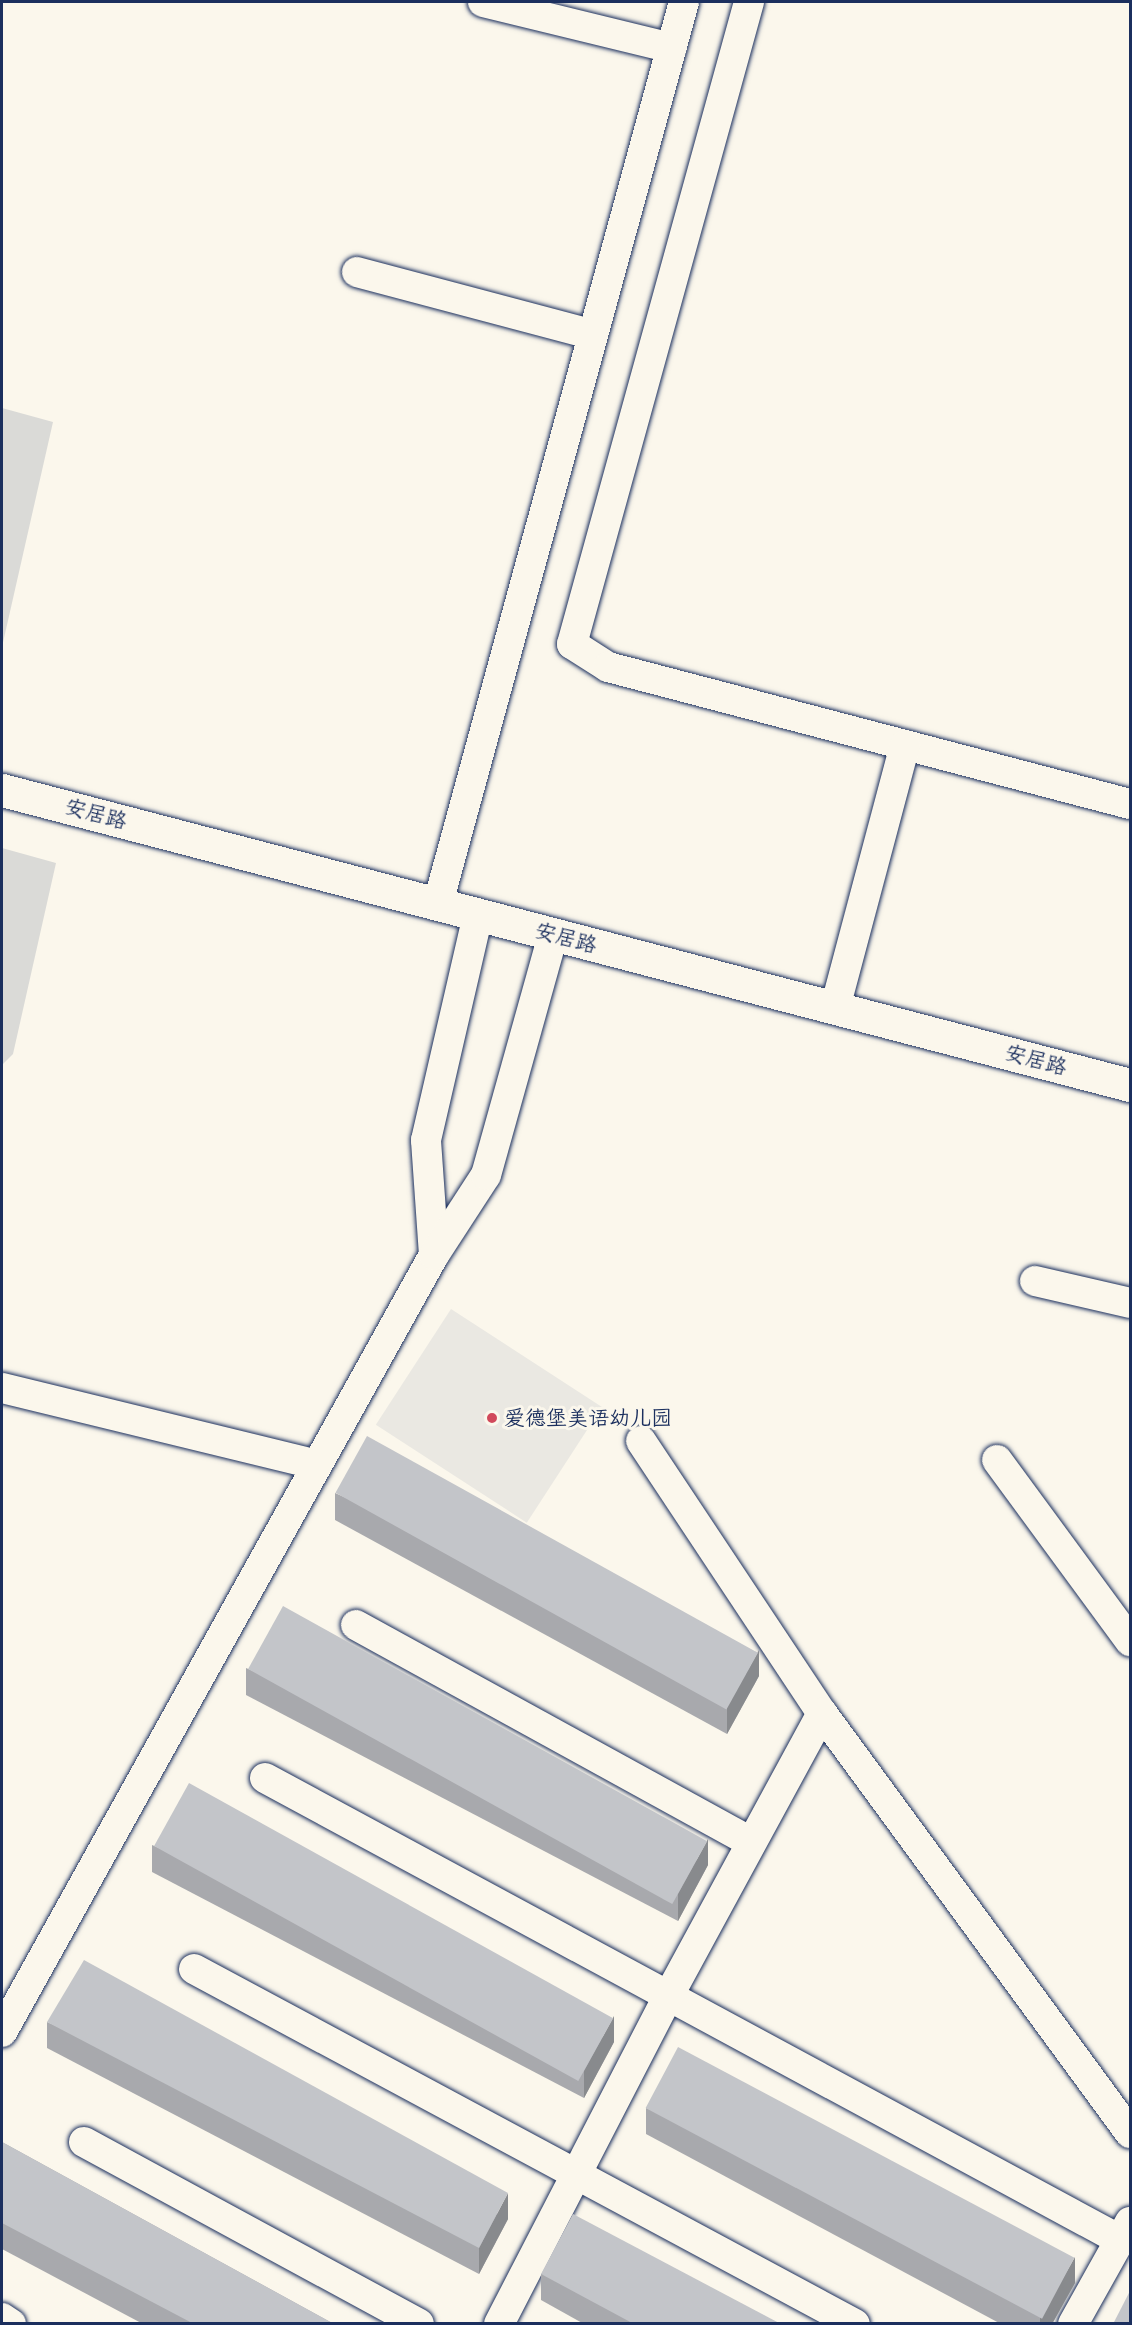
<!DOCTYPE html>
<html>
<head>
<meta charset="utf-8">
<style>
  body { margin:0 }
  #map { position:relative; width:1132px; height:2325px; overflow:hidden; background:#fbf7ec; font-family:Itim,"LXGW WenKai TC",sans-serif }
  div>[style] { position:absolute }
  .built>* { inset:0; background:#eae8e2; transform-origin:0 0 }
  .green>* { inset:0; background:#dadad7 }
  .roads { filter:drop-shadow(0 0 2px #1b2f5e) drop-shadow(0 0 2px #1b2f5e) }
  .street>* { height:30px; margin:-15px; padding:0 15px; transform-origin:15px; border-radius:15px; background:#fbf7ec }
  .secondary>* { height:33px; margin:-16.5px; padding:0 16.5px; transform-origin:16.5px; border-radius:16.5px; background:#fbf7ec }
  .wall>* { inset:0; background:#a8a9ad }
  .shaded-wall>* { inset:0; background:#888a8d }
  .building>* { inset:0; background:#c3c5c9; transform-origin:0 0 }
  .dots>* { width:16px; height:16px; translate:-50% -50%; box-sizing:border-box; border:3px solid #fbf7ec; border-radius:50% }
  span { translate:-50% -50%; white-space:nowrap; text-align:center; line-height:1.15; -webkit-text-stroke:6px #fbf7ec; paint-order:stroke }
  .street-label { font-size:21px; color:#1b2f5e }
  .poi-label { font-size:21px; color:#1b2f5e }
  .left { translate:0 -50%; text-align:left }
  .frame { position:absolute; inset:0; border:3px solid #1b2f5e; pointer-events:none }
</style>
</head>
<body>
<div id="map">
  <div class="built">
    <div style="left:451px;top:1309px;width:180px;height:138px;rotate:33deg"></div>
  </div>
  <div class="green">
    <div style="clip-path:polygon(2px 408px,53px 422px,2px 647px)"></div>
    <div style="clip-path:polygon(2px 848px,56px 863px,13px 1054px,2px 1065px)"></div>
  </div>
  <div class="roads">
    <div class="street">
      <div style="left:483px;top:2px;width:194px;rotate:13.7deg"></div>
      <div style="left:749px;top:2px;width:666px;rotate:105.41deg"></div>
      <div style="left:572px;top:644px;width:43px;rotate:32.6deg"></div>
      <div style="left:608px;top:667px;width:540px;rotate:14.71deg"></div>
      <div style="left:357px;top:272px;width:244px;rotate:14.9deg"></div>
      <div style="left:438px;top:903px;width:934px;rotate:-74.73deg"></div>
      <div style="left:835px;top:1008px;width:272px;rotate:-75.1deg"></div>
      <div style="left:434px;top:1255px;width:115px;rotate:-94deg"></div>
      <div style="left:426px;top:1140px;width:232px;rotate:-77deg"></div>
      <div style="left:1035px;top:1281px;width:98px;rotate:13deg"></div>
      <div style="left:2px;top:1388px;width:324px;rotate:13.7deg"></div>
      <div style="left:641px;top:1441px;width:327px;rotate:56.4deg"></div>
      <div style="left:822px;top:1713px;width:521px;rotate:53.75deg"></div>
      <div style="left:997px;top:1460px;width:225px;rotate:53.7deg"></div>
      <div style="left:356px;top:1625px;width:451px;rotate:28.8deg"></div>
      <div style="left:265px;top:1778px;width:972px;rotate:28.38deg"></div>
      <div style="left:194px;top:1969px;width:750px;rotate:28.24deg"></div>
      <div style="left:2px;top:2032px;width:889px;rotate:-60.93deg"></div>
      <div style="left:434px;top:1255px;width:95px;rotate:-57deg"></div>
      <div style="left:486px;top:1175px;width:249px;rotate:-74.4deg"></div>
      <div style="left:84px;top:2142px;width:381px;rotate:28.5deg"></div>
      <div style="left:2px;top:2318px;width:11px;rotate:34deg"></div>
      <div style="left:499px;top:2324px;width:370px;rotate:-62.7deg"></div>
      <div style="left:669px;top:1995px;width:321px;rotate:-61.5deg"></div>
      <div style="left:1073px;top:2324px;width:117px;rotate:-60.8deg"></div>
    </div>
    <div class="secondary">
      <div style="left:2px;top:790px;width:1166px;rotate:14.66deg"></div>
    </div>
  </div>
  <div class="wall">
    <div style="clip-path:polygon(335px 1493px,759px 1676px,727px 1734px,335px 1520px)"></div>
    <div style="clip-path:polygon(246px 1668px,708px 1865px,678px 1921px,246px 1695px)"></div>
    <div style="clip-path:polygon(152px 1845px,614px 2042px,584px 2098px,152px 1872px)"></div>
    <div style="clip-path:polygon(47px 2022px,508px 2219px,479px 2274px,47px 2048px)"></div>
    <div style="clip-path:polygon(646px 2108px,1075px 2283px,1052px 2324px,1001px 2324px,646px 2134px)"></div>
    <div style="clip-path:polygon(2px 2142px,334px 2324px,143px 2324px,2px 2249px)"></div>
    <div style="clip-path:polygon(541px 2274px,781px 2324px,584px 2324px,541px 2300px)"></div>
  </div>
  <div class="shaded-wall">
    <div style="clip-path:polygon(759px 1650px,759px 1676px,727px 1734px,727px 1707px)"></div>
    <div style="clip-path:polygon(708px 1839px,708px 1865px,678px 1921px,678px 1894px)"></div>
    <div style="clip-path:polygon(614px 2016px,614px 2042px,584px 2098px,584px 2071px)"></div>
    <div style="clip-path:polygon(508px 2193px,508px 2219px,479px 2274px,479px 2248px)"></div>
    <div style="clip-path:polygon(1075px 2257px,1075px 2283px,1052px 2324px,1040px 2324px,1040px 2318px)"></div>
  </div>
  <div class="building">
    <div style="left:367px;top:1436px;width:447px;height:65px;rotate:29deg"></div>
    <div style="left:283px;top:1606px;width:485px;height:72px;rotate:29deg"></div>
    <div style="left:189px;top:1783px;width:485px;height:72px;rotate:29deg"></div>
    <div style="clip-path:polygon(84px 1960px,508px 2193px,479px 2248px,47px 2022px)"></div>
    <div style="left:678px;top:2047px;width:449px;height:69px;rotate:28deg"></div>
    <div style="clip-path:polygon(2px 2142px,334px 2324px,194px 2324px,2px 2223px)"></div>
    <div style="clip-path:polygon(573px 2214px,781px 2324px,634px 2324px,541px 2274px)"></div>
    <div style="clip-path:polygon(1131px 2289px,1131px 2324px,1113px 2324px)"></div>
  </div>
  <div class="dots">
    <div style="left:492px;top:1418px;background:#d1495b"></div>
  </div>
  <div class="street-label">
    <span style="left:96px;top:814px;rotate:15deg">安居路</span>
    <span style="left:566px;top:938px;rotate:15deg">安居路</span>
    <span style="left:1036px;top:1060px;rotate:15deg">安居路</span>
  </div>
  <div class="poi-label">
    <span class="left" style="left:504px;top:1418px">爱德堡美语幼儿园</span>
  </div>
  <div class="frame"></div>
</div>
</body>
</html>
